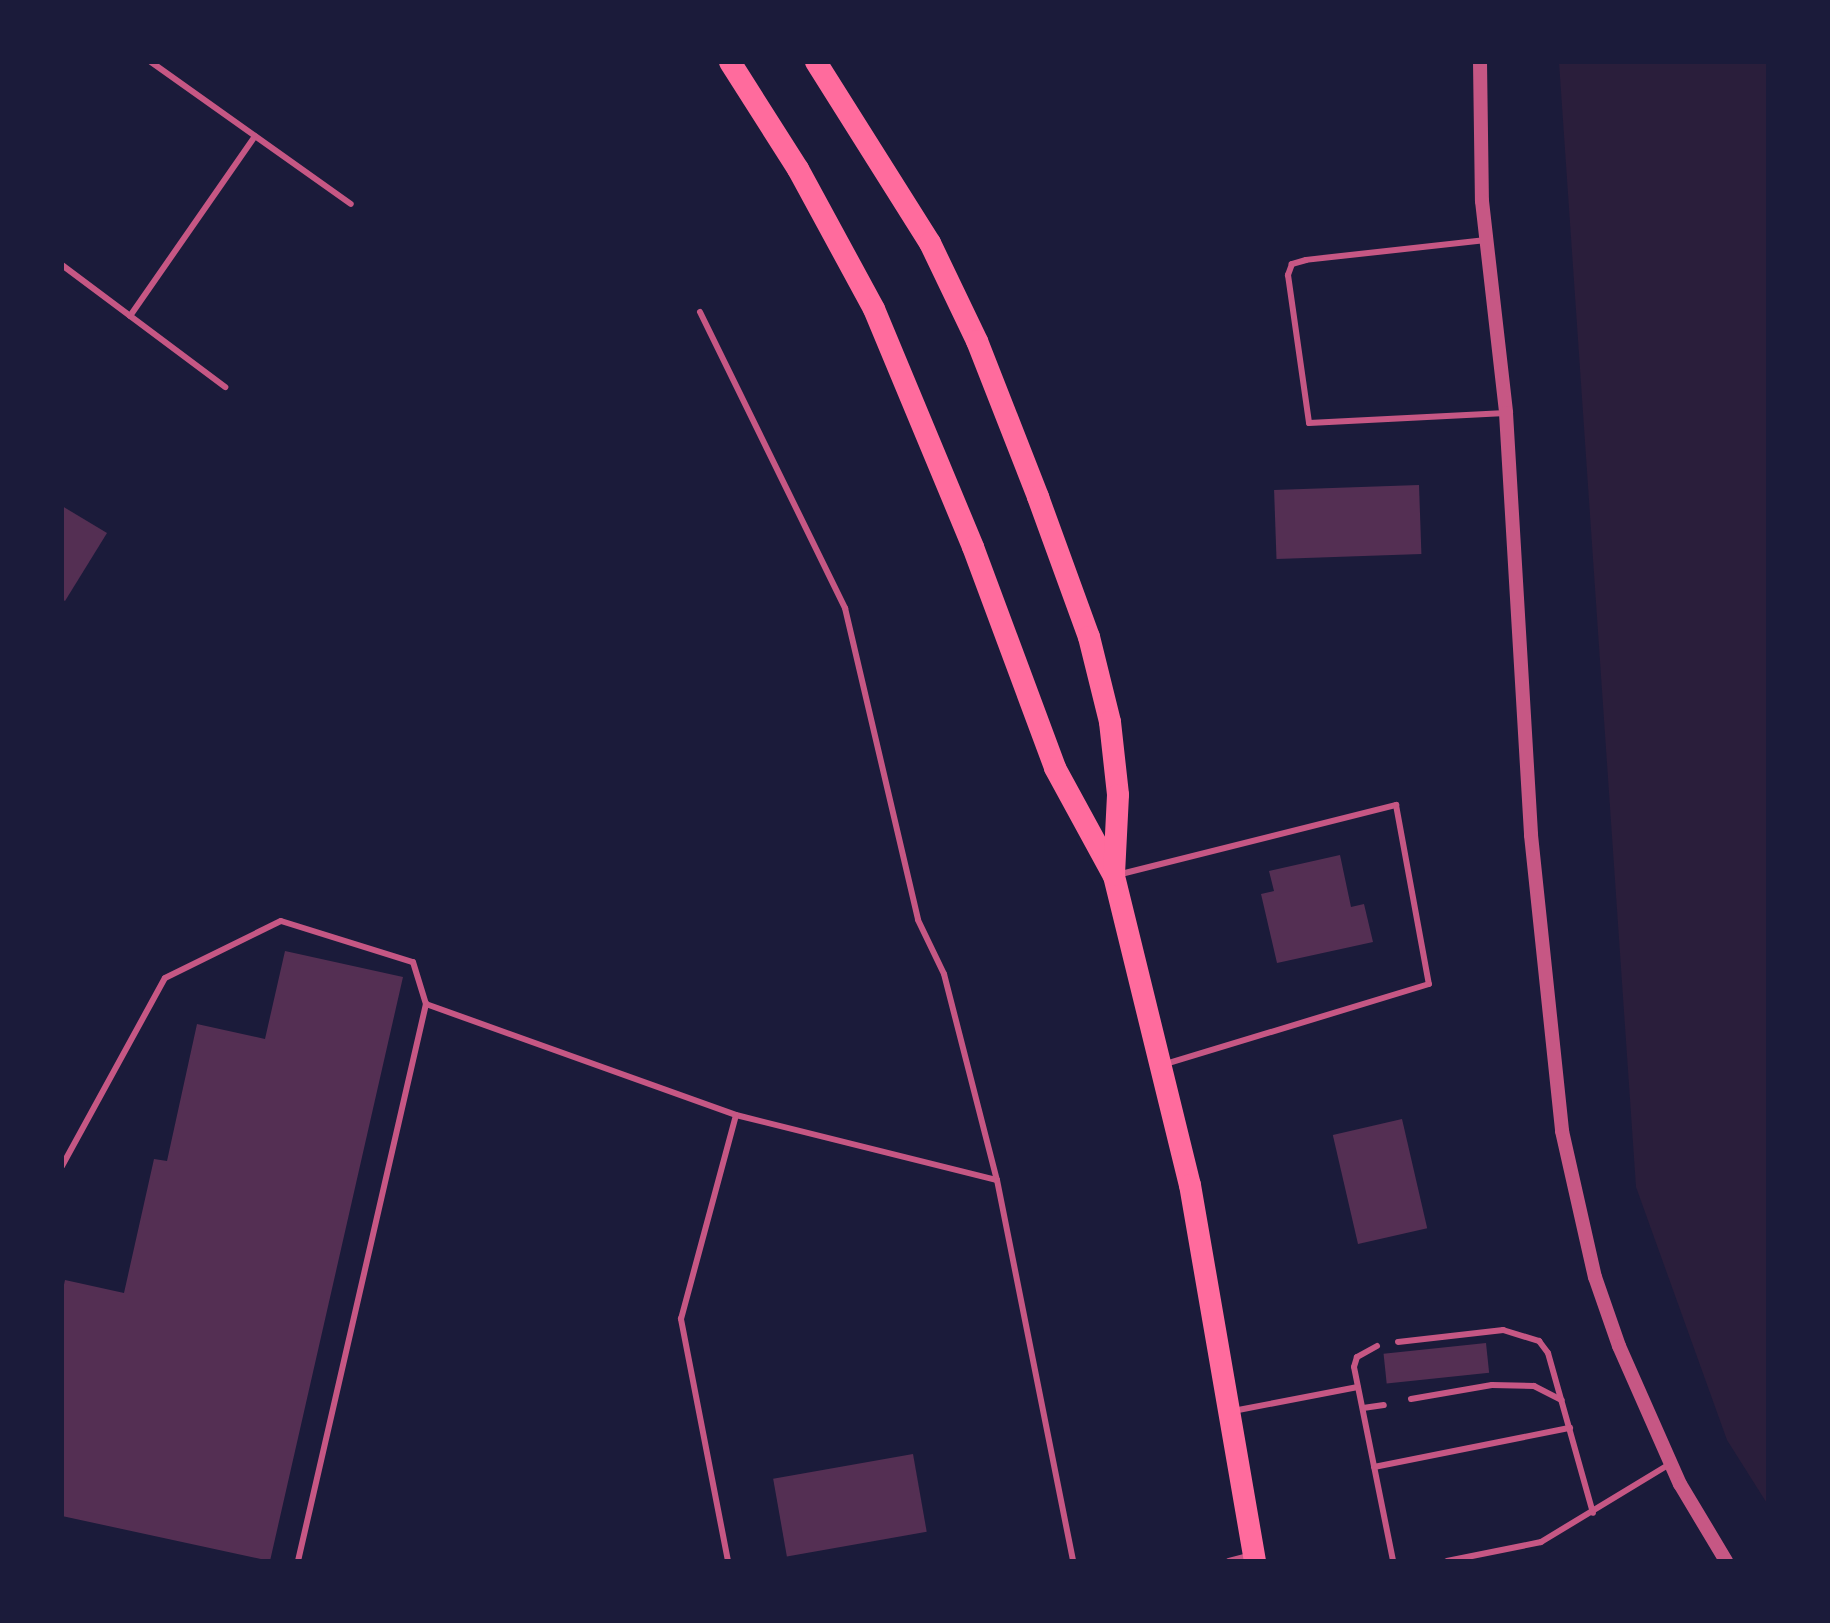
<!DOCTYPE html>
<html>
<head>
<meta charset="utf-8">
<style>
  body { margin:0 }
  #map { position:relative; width:1830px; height:1623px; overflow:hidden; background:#1b1b3a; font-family:Barlow,sans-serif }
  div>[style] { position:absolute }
  .green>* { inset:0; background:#2a1e3b }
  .building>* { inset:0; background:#542f53; transform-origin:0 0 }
  .service>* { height:6px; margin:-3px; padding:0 3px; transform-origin:3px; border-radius:3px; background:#c65784 }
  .tertiary>* { height:14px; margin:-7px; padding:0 7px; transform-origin:7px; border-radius:7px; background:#c65784 }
  .trunk>* { height:22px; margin:-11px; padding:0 11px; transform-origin:11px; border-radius:11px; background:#ff6b9d }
  span { translate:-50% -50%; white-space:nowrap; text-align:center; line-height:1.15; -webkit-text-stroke:8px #1b1b3a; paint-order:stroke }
  .frame { position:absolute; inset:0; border:64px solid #1b1b3a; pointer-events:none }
</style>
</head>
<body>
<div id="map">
  <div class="green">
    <div style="clip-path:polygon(1559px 62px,1768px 62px,1768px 1505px,1727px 1440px,1636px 1187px)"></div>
  </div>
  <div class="building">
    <div style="left:1419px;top:485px;width:69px;height:145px;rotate:88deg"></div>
    <div style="clip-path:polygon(62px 506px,107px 533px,65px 601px,62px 599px)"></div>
    <div style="clip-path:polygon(1340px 855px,1351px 907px,1364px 904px,1373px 942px,1277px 963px,1261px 894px,1274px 891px,1269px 871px)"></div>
    <div style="clip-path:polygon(285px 951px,403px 977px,270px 1561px,62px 1516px,62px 1294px,65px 1280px,124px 1293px,154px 1159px,167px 1161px,197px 1024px,265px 1039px)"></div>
    <div style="left:1402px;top:1119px;width:112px;height:71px;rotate:77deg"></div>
    <div style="left:1486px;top:1343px;width:30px;height:103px;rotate:84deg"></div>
    <div style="left:913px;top:1454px;width:79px;height:142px;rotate:80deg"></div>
  </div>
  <div class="service">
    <div style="left:151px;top:62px;width:245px;rotate:35.4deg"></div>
    <div style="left:1486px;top:240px;width:181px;rotate:173.7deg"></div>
    <div style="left:1306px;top:260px;width:15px;rotate:164deg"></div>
    <div style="left:1292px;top:264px;width:12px;rotate:110deg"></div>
    <div style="left:1288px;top:275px;width:149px;rotate:81.9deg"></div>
    <div style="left:1309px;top:423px;width:197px;rotate:-2.9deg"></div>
    <div style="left:62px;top:265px;width:204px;rotate:36.8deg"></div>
    <div style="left:700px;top:312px;width:330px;rotate:63.9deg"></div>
    <div style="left:845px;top:608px;width:320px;rotate:76.8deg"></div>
    <div style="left:918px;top:920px;width:60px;rotate:64.3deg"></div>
    <div style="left:944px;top:974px;width:213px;rotate:75.6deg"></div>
    <div style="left:997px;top:1180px;width:389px;rotate:78.7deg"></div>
    <div style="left:130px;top:316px;width:219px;rotate:-55.2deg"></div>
    <div style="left:1117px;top:875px;width:288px;rotate:-14.1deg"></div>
    <div style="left:1396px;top:805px;width:182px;rotate:79.6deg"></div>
    <div style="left:1429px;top:984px;width:276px;rotate:163.1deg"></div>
    <div style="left:62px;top:1166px;width:214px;rotate:-61.3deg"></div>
    <div style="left:165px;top:978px;width:129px;rotate:-26.2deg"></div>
    <div style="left:281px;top:921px;width:138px;rotate:17.3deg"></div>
    <div style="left:413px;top:962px;width:44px;rotate:72.8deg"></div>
    <div style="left:426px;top:1004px;width:329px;rotate:19.7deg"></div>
    <div style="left:736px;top:1115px;width:269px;rotate:14deg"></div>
    <div style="left:1398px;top:1342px;width:106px;rotate:-6.5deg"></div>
    <div style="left:1503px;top:1330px;width:38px;rotate:17deg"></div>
    <div style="left:1539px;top:1341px;width:15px;rotate:53deg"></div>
    <div style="left:1548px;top:1353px;width:166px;rotate:74.3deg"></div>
    <div style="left:1377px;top:1346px;width:23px;rotate:151deg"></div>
    <div style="left:1357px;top:1357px;width:10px;rotate:107deg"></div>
    <div style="left:1354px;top:1367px;width:198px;rotate:78.6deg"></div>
    <div style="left:1411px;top:1399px;width:82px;rotate:-9.8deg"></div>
    <div style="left:1492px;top:1385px;width:42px;rotate:1.4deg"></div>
    <div style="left:1534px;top:1386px;width:31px;rotate:27deg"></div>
    <div style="left:1363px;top:1408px;width:21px;rotate:-8deg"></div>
    <div style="left:1233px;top:1411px;width:127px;rotate:-10.9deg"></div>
    <div style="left:1374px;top:1467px;width:200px;rotate:-11.3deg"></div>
    <div style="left:298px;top:1561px;width:572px;rotate:-77.06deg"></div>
    <div style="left:728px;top:1561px;width:247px;rotate:-101deg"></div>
    <div style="left:681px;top:1319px;width:211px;rotate:-74.9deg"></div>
    <div style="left:1229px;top:1561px;width:23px;rotate:-15deg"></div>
    <div style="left:1447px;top:1561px;width:96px;rotate:-11.4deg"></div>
    <div style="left:1541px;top:1542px;width:151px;rotate:-31.2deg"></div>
  </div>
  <div class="tertiary">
    <div style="left:1480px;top:62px;width:139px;rotate:89.2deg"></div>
    <div style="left:1482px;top:201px;width:213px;rotate:83.5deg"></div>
    <div style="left:1506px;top:413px;width:423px;rotate:86.6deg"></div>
    <div style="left:1531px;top:835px;width:298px;rotate:84deg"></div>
    <div style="left:1562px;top:1131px;width:150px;rotate:77.3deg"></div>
    <div style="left:1595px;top:1277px;width:73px;rotate:70.8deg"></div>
    <div style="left:1619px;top:1346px;width:151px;rotate:66.2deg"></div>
    <div style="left:1680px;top:1484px;width:90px;rotate:59.1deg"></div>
  </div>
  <div class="trunk">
    <div style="left:730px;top:62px;width:127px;rotate:57.6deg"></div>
    <div style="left:798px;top:169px;width:159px;rotate:61.5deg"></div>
    <div style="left:874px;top:309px;width:258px;rotate:67.4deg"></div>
    <div style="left:973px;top:547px;width:236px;rotate:69.6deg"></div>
    <div style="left:1055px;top:768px;width:123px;rotate:61.4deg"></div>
    <div style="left:1114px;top:876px;width:318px;rotate:76.2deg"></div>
    <div style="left:1190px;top:1185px;width:382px;rotate:80.2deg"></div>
    <div style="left:816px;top:62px;width:214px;rotate:57.8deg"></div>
    <div style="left:930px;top:243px;width:109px;rotate:64.4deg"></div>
    <div style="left:977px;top:341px;width:168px;rotate:68.6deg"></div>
    <div style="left:1038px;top:497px;width:149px;rotate:70deg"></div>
    <div style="left:1089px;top:637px;width:88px;rotate:76.1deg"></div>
    <div style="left:1110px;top:722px;width:73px;rotate:83.7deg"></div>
    <div style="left:1118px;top:795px;width:80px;rotate:92.9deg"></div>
  </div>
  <div class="frame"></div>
</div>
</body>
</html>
